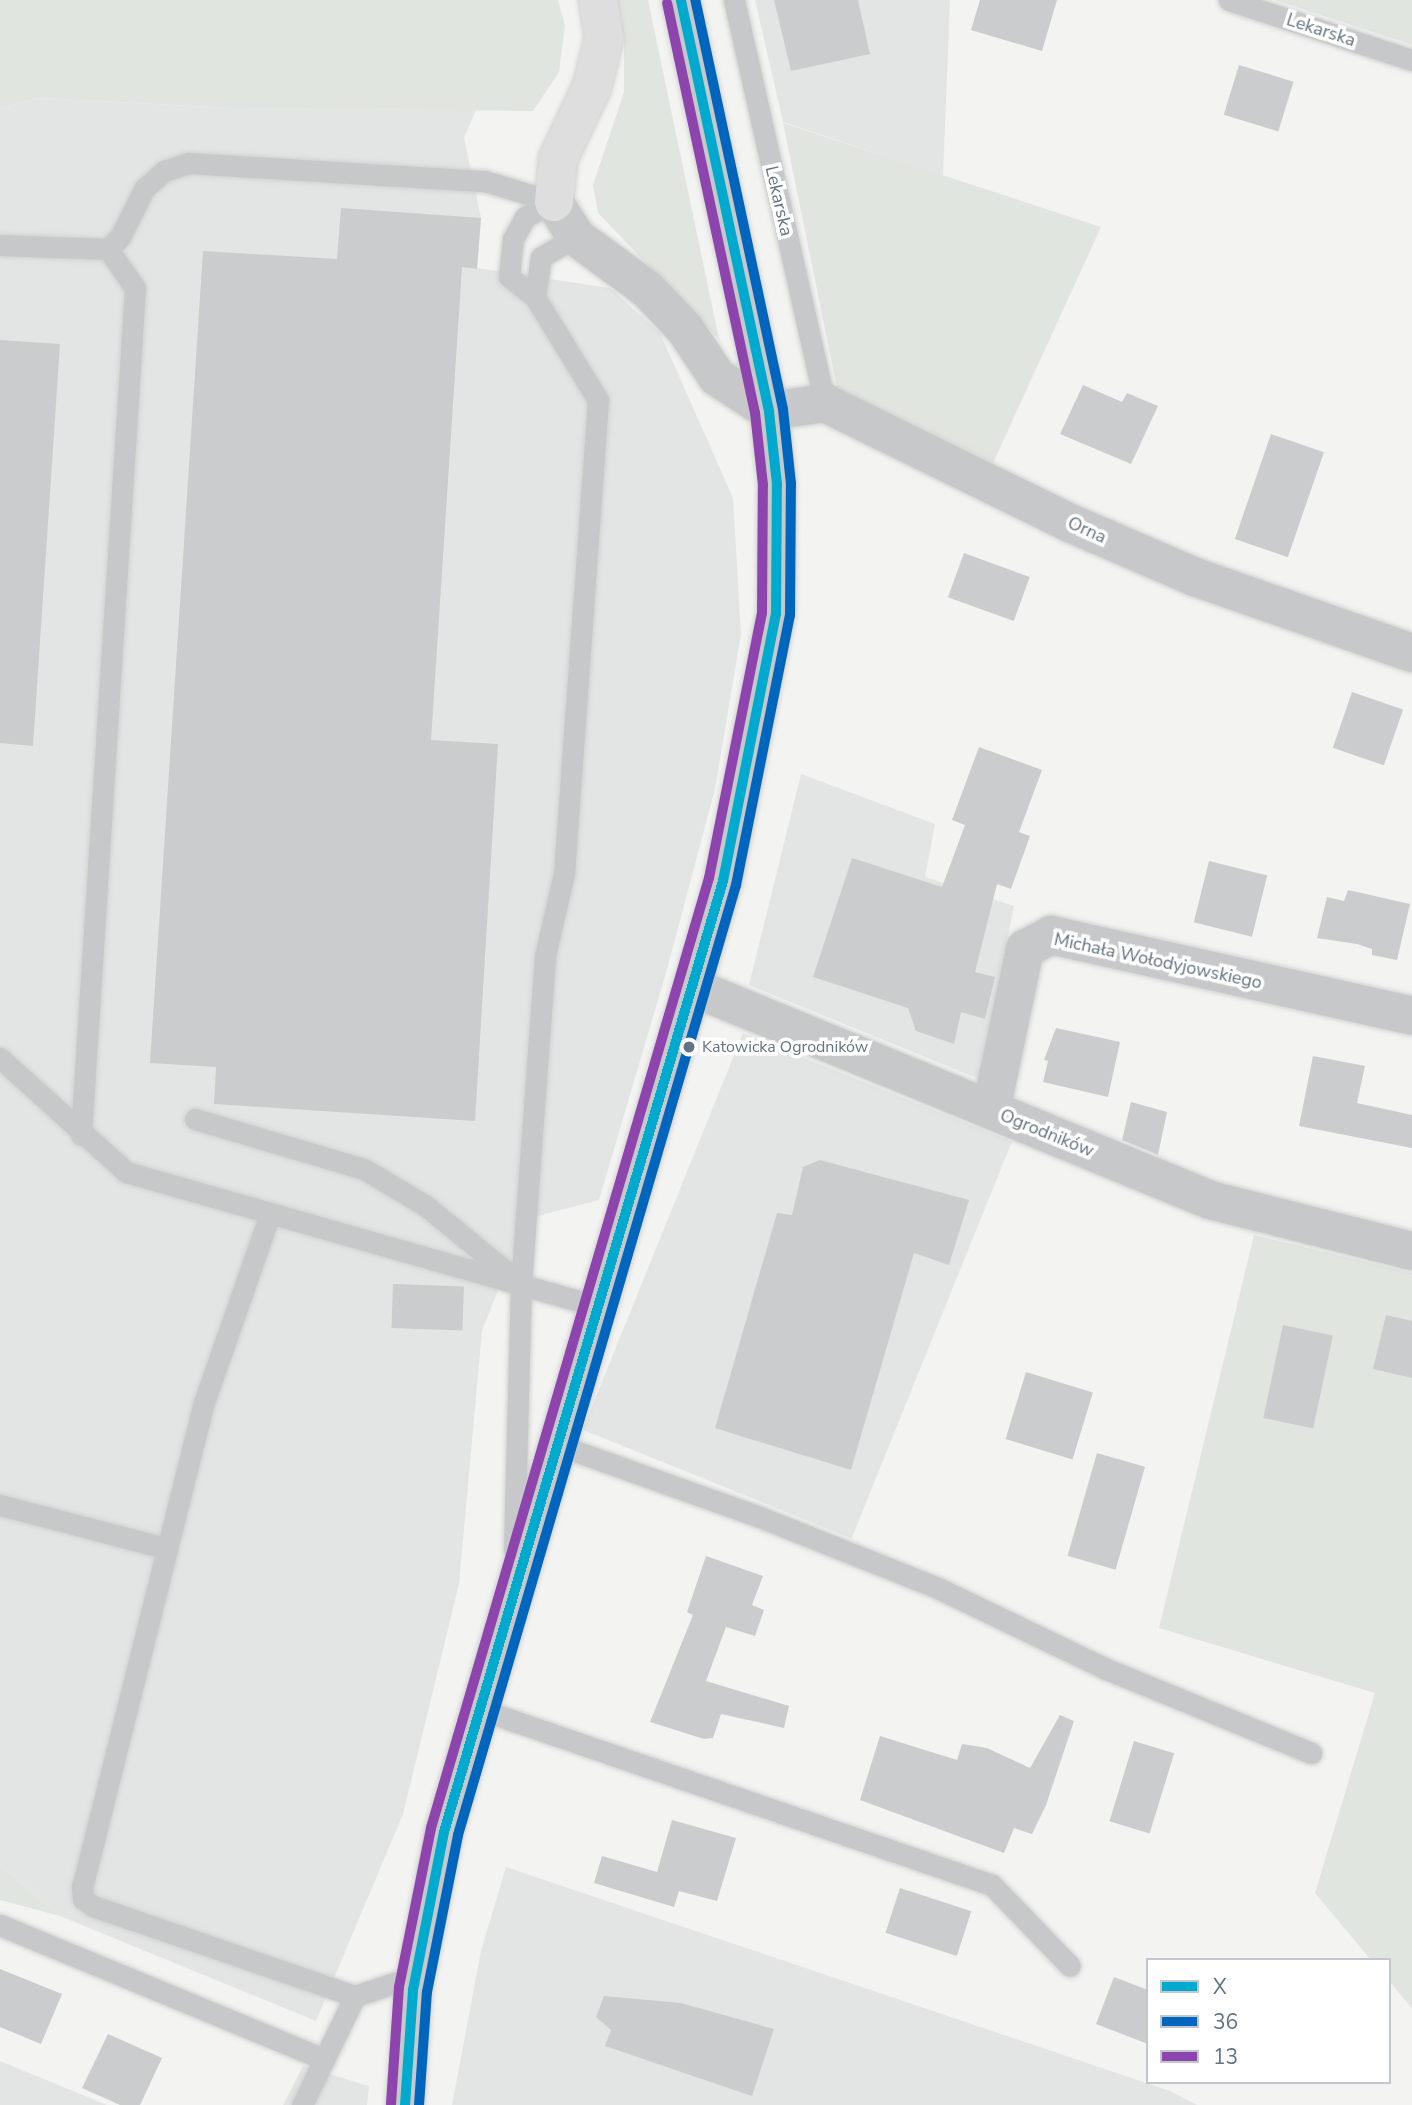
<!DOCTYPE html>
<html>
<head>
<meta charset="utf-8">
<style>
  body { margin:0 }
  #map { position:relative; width:1412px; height:2105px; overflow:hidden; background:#f3f3f1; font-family:"Nunito Sans",sans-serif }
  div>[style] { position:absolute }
  .built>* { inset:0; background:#e3e5e4; transform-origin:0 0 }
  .green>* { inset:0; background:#e1e5df }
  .building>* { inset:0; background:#cbcccd; transform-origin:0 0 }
  .roads { filter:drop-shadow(0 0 2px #d0d1d1) drop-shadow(0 0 2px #d0d1d1) }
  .service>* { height:21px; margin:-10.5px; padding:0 10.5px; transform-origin:10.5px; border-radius:10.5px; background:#c7c8c9 }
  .minor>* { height:38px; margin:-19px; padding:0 19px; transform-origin:19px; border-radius:19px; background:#c7c8c9 }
  .tertiary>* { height:38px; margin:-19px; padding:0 19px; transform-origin:19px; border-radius:19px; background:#c7c8c9 }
  .motorway>* { height:38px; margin:-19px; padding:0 19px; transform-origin:19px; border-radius:19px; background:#dddedd }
  .bus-1>* { height:10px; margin:-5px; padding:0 5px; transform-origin:5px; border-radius:5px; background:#00a9ce }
  .bus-2>* { height:10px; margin:-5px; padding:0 5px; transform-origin:5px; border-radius:5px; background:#0065bd }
  .bus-3>* { height:10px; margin:-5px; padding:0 5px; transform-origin:5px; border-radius:5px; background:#8e44ad }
  .dots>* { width:19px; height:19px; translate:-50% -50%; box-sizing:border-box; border:4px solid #fff; border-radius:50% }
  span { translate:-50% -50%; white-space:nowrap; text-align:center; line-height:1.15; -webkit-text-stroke:7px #fff; paint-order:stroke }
  .bus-label { font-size:16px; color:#647381 }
  .left { translate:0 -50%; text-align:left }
  .street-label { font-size:18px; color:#647381 }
  .legend { position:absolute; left:1146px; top:1958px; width:245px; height:126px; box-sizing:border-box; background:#fff; border:2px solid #c1c7cd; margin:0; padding:9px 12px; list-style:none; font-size:21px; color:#647381 }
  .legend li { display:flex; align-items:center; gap:14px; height:35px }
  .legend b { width:35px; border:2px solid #c1c7cd }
</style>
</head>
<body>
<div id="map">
  <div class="built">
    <div style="clip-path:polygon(755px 0,950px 0,943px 176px,783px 122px)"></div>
    <div style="clip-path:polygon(38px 98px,232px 108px,476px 110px,464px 138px,481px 218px,477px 268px,610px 288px,660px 333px,733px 498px,741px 634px,715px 789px,666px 973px,599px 1200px,526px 1219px,482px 1331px,459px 1584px,403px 1814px,316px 2021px,60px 1916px,0 1865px,0 109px)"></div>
    <div style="clip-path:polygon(801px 774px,935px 824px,925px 877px,1014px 906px,979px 1079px,749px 985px)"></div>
    <div style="left:743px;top:1033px;width:290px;height:428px;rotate:22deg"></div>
    <div style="clip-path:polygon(506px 1867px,1170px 2091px,1197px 2105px,452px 2105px,481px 1951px)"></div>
    <div style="clip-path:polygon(0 2061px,107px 2105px,0 2105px)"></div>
    <div style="clip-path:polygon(303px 2066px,369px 2086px,367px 2105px,283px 2105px)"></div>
  </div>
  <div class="green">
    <div style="clip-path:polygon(0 0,558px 0,565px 26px,559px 72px,533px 111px,232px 108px,38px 98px,0 109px)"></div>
    <div style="clip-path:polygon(615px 0,648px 0,719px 339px,598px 213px,593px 185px,624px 92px,624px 37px)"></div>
    <div style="clip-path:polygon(1275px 0,1412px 0,1412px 45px)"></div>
    <div style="clip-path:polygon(783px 123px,1101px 227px,993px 463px,837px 388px)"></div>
    <div style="clip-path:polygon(1254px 1235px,1412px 1273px,1412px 2008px,1389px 1981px,1389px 1960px,1371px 1960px,1315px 1893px,1375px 1693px,1159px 1628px)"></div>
    <div style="clip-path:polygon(0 1865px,60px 1916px,0 1900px)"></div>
  </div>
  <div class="building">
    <div style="clip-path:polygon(774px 0,858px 0,870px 54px,791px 71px)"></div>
    <div style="clip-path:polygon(980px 0,1057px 0,1042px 51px,971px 30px)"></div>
    <div style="left:1239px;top:65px;width:57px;height:52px;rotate:17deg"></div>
    <div style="clip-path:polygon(341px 208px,481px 218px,477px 269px,462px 267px,431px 740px,498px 744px,475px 1121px,214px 1104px,216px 1067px,150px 1063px,203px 251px,337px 259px)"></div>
    <div style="clip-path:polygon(0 340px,60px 344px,33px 746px,0 743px)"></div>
    <div style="clip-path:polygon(1083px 385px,1122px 402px,1127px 393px,1158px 406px,1131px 464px,1060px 434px)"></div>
    <div style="left:1271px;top:434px;width:56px;height:111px;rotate:19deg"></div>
    <div style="left:964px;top:553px;width:70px;height:47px;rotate:20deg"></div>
    <div style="left:1352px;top:692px;width:54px;height:59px;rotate:19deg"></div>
    <div style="clip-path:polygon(979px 747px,1042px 770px,1019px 832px,1030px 836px,1011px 889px,997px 884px,975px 972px,995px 977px,985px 1019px,961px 1012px,954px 1044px,916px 1031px,908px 1008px,813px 977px,852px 858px,942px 887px,965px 825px,952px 820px)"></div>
    <div style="left:1209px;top:861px;width:60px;height:63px;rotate:14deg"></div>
    <div style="clip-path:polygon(1348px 890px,1410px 904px,1397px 960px,1372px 955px,1372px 949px,1357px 944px,1317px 938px,1327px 897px,1344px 901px)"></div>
    <div style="clip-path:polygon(1056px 1028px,1120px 1042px,1108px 1097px,1043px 1082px,1048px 1061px,1044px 1060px)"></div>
    <div style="clip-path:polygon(1313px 1056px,1365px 1066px,1357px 1103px,1412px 1115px,1412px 1148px,1299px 1126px)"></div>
    <div style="clip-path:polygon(1131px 1102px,1167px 1112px,1158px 1155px,1122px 1140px)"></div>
    <div style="clip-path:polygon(820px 1160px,969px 1200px,949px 1265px,914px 1253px,851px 1470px,715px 1428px,777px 1213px,792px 1215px,803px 1167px)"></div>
    <div style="left:393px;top:1284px;width:71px;height:44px;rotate:2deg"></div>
    <div style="clip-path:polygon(1386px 1315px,1412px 1321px,1412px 1378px,1373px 1369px)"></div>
    <div style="left:1283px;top:1325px;width:51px;height:95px;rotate:12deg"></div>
    <div style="left:1026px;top:1372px;width:70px;height:70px;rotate:17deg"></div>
    <div style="left:1097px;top:1453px;width:50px;height:107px;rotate:16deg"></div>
    <div style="clip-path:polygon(706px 1556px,763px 1576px,752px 1605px,764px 1610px,755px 1636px,726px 1627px,706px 1681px,789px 1706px,784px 1728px,721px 1714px,713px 1738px,704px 1739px,650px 1722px,693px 1615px,687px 1612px)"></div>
    <div style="clip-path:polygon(1060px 1715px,1074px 1721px,1046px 1805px,1032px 1834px,1014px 1828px,1004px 1853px,860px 1800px,880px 1736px,957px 1760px,962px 1744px,987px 1748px,1030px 1768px)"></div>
    <div style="left:1134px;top:1741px;width:42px;height:84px;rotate:17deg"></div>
    <div style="clip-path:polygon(672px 1820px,736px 1838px,717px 1901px,679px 1891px,674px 1907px,594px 1883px,602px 1856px,657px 1872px)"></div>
    <div style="left:900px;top:1888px;width:75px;height:47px;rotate:18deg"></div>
    <div style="clip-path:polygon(0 1969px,62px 1994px,41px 2044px,0 2027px)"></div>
    <div style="clip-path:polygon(1114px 1977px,1148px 1990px,1148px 2044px,1096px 2024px)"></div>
    <div style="clip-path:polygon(604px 1996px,681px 2003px,774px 2029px,752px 2096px,605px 2046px,611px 2030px,596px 2017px)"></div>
    <div style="clip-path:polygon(108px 2034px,162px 2058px,140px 2105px,120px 2105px,82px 2088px)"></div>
  </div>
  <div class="roads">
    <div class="service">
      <div style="left:734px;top:0;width:413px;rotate:77.3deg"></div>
      <div style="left:1229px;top:0;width:193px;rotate:18.2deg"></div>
      <div style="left:0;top:245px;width:108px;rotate:2.1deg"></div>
      <div style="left:108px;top:249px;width:17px;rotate:-45deg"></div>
      <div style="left:120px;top:237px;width:54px;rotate:-63.4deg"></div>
      <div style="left:144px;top:189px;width:27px;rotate:-42deg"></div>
      <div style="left:164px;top:171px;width:25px;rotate:-18deg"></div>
      <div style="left:188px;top:163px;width:298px;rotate:3.5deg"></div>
      <div style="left:485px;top:181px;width:72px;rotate:16.9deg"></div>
      <div style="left:535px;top:297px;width:40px;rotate:-81.5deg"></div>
      <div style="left:541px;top:257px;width:40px;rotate:-29.7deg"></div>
      <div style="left:0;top:1058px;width:170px;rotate:42.1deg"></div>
      <div style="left:126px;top:1172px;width:489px;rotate:15.9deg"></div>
      <div style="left:195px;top:1119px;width:176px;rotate:16.5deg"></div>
      <div style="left:364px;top:1169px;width:72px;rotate:30.8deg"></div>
      <div style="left:426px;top:1206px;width:114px;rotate:39.3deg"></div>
      <div style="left:81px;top:1135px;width:849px;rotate:-86.35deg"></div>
      <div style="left:135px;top:288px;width:47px;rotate:-124.7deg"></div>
      <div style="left:270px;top:1214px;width:199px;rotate:109.3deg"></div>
      <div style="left:204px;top:1402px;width:499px;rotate:104.1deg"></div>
      <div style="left:82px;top:1886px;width:13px;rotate:86deg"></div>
      <div style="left:83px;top:1899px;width:12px;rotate:35deg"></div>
      <div style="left:93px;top:1906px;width:277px;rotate:19deg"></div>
      <div style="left:555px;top:1444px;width:214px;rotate:19.6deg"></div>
      <div style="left:757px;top:1516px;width:197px;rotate:21.7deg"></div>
      <div style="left:940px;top:1589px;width:182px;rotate:25.7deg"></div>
      <div style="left:1104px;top:1668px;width:224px;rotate:22.3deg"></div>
      <div style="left:0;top:1505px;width:171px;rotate:14.6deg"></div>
      <div style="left:514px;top:1550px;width:266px;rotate:-88.5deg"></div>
      <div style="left:521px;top:1284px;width:329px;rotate:-85.8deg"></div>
      <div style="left:545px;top:956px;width:84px;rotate:-77deg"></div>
      <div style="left:564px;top:874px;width:475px;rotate:-85.9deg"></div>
      <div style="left:598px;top:400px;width:121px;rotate:-121.5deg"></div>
      <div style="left:535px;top:297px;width:33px;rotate:-142deg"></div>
      <div style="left:509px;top:277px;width:38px;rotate:-84deg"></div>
      <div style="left:513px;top:239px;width:25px;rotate:-61deg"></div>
      <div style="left:525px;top:217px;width:33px;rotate:-27deg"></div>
      <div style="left:479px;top:1709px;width:542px;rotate:18.94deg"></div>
      <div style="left:992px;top:1885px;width:112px;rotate:46.1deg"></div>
      <div style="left:0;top:1925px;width:351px;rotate:22.5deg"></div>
      <div style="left:302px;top:2105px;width:121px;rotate:-64.1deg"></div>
      <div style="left:355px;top:1996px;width:63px;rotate:-18.4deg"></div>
    </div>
    <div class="minor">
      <div style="left:769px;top:411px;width:57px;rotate:-8.1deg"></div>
      <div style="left:825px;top:403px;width:273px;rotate:26.1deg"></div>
      <div style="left:1070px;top:523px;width:136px;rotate:23.4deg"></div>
      <div style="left:1195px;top:577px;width:230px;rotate:19.3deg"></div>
      <div style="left:692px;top:987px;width:560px;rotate:22.35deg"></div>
      <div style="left:1210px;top:1200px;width:208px;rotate:14.2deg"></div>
      <div style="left:991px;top:1110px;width:165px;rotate:-78.1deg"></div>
      <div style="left:1025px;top:949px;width:30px;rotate:-28deg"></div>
      <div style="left:1051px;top:935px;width:370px;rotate:12.6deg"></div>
    </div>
    <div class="tertiary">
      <div style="left:554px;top:202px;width:41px;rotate:57.8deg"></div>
      <div style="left:576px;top:237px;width:88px;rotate:36.2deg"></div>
      <div style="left:647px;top:289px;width:55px;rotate:46.5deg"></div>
      <div style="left:685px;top:329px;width:58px;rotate:56.3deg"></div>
      <div style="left:717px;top:377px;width:62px;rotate:33.2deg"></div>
      <div style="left:405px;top:2105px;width:115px;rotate:-86deg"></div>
      <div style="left:413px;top:1990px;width:161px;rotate:-78.9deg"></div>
      <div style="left:444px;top:1832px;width:991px;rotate:-73.65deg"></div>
      <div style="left:723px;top:881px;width:272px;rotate:-78.8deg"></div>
      <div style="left:776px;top:614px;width:130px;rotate:-89.6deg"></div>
      <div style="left:777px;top:484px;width:73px;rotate:-96.3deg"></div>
      <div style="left:769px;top:411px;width:420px;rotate:-102.1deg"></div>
    </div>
    <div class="motorway">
      <div style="left:554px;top:202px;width:43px;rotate:-84.7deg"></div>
      <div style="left:558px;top:159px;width:80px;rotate:-64.7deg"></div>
      <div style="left:592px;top:87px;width:50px;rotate:-76.2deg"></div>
      <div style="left:604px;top:38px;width:38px;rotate:-99deg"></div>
    </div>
  </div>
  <div class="bus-1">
    <div style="left:405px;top:2105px;width:115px;rotate:-86deg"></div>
    <div style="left:413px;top:1990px;width:161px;rotate:-78.9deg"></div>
    <div style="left:444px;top:1832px;width:991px;rotate:-73.65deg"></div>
    <div style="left:723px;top:881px;width:272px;rotate:-78.8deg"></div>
    <div style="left:776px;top:614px;width:130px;rotate:-89.6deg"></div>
    <div style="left:777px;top:484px;width:73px;rotate:-96.3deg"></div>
    <div style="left:769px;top:411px;width:420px;rotate:-102.1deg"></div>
  </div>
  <div class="bus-2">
    <div style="left:419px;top:2105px;width:113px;rotate:-86deg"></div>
    <div style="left:427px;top:1992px;width:160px;rotate:-78.8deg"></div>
    <div style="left:458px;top:1835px;width:990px;rotate:-73.69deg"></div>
    <div style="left:736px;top:885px;width:275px;rotate:-78.7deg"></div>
    <div style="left:790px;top:615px;width:131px;rotate:-89.6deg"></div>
    <div style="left:791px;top:484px;width:75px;rotate:-96.1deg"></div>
    <div style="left:783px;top:409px;width:418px;rotate:-102.1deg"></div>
  </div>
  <div class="bus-3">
    <div style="left:391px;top:2104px;width:117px;rotate:-86.1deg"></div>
    <div style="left:399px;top:1987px;width:162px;rotate:-78.6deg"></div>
    <div style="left:431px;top:1828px;width:990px;rotate:-73.69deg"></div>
    <div style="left:709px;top:878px;width:270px;rotate:-78.7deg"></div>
    <div style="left:762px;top:613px;width:128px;rotate:-89.6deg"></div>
    <div style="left:763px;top:485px;width:72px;rotate:-96.3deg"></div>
    <div style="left:755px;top:413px;width:419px;rotate:-102.1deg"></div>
  </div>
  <div class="dots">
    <div style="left:689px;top:1047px;background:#647381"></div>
  </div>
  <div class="bus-label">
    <span class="left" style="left:702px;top:1047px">Katowicka Ogrodników</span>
  </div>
  <div class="street-label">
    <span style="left:1321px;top:30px;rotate:18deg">Lekarska</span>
    <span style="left:779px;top:201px;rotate:77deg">Lekarska</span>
    <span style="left:1087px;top:530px;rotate:24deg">Orna</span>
    <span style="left:1158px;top:961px;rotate:12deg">Michała Wołodyjowskiego</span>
    <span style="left:1047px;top:1133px;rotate:22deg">Ogrodników</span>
  </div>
  <ul class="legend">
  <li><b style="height:9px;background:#00a9ce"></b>X</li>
  <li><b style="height:9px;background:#0065bd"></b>36</li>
  <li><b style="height:9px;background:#8e44ad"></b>13</li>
  </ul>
</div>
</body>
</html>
